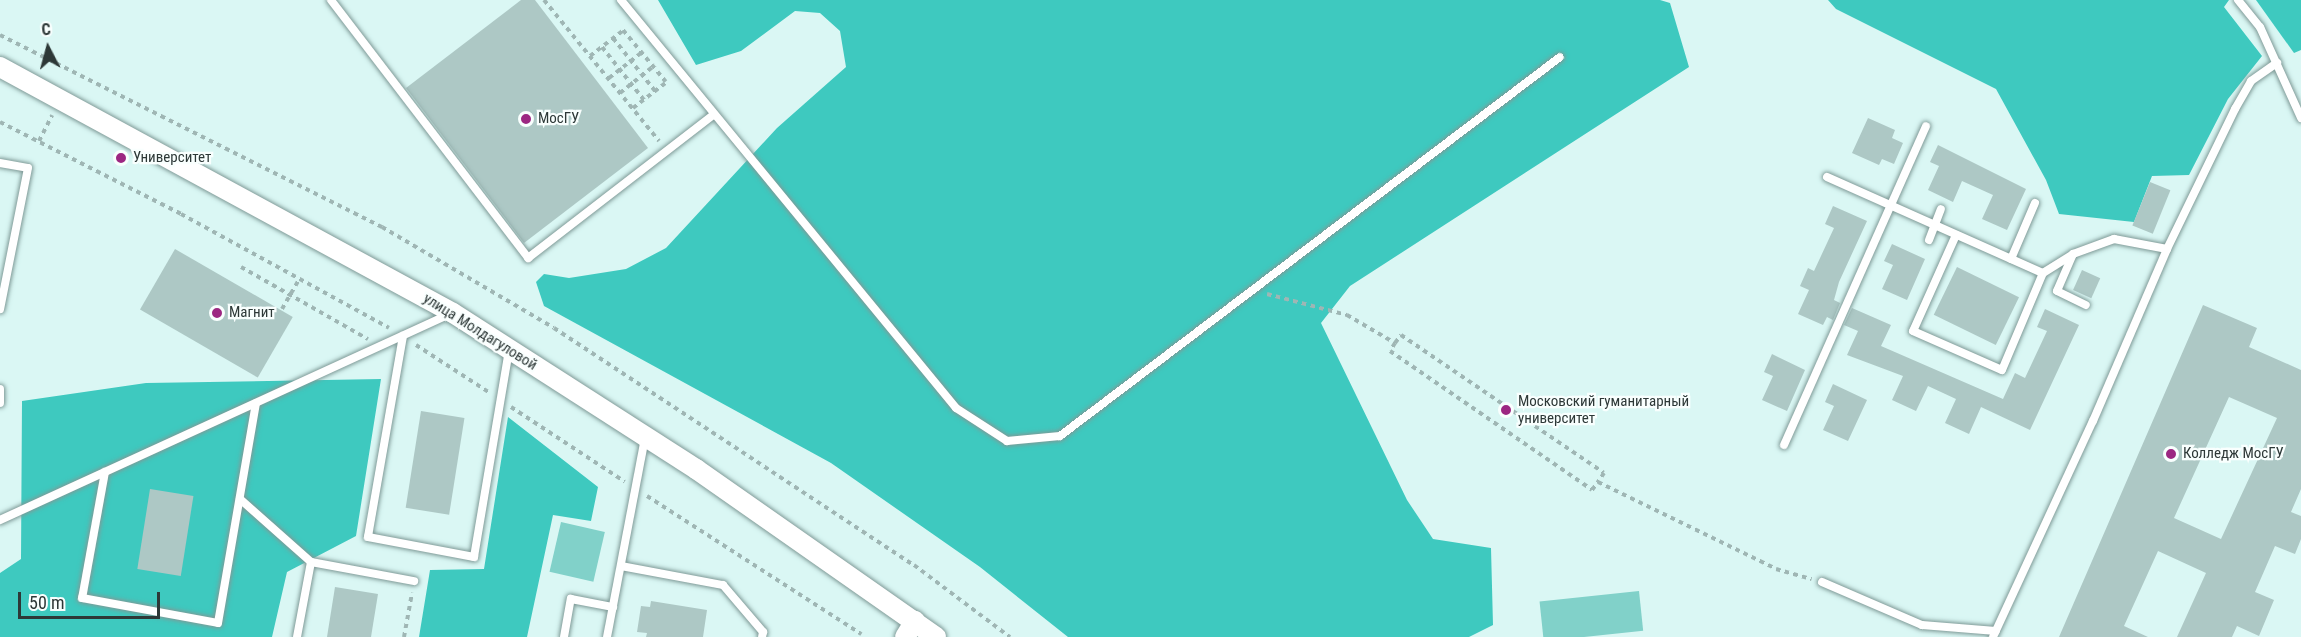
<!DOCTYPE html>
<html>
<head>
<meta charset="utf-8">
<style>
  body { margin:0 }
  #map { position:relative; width:2301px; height:637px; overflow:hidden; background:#daf7f4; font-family:"Roboto Condensed",sans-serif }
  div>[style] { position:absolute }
  .green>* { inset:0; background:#81d1c9; transform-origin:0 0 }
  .forest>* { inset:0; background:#3ec9bf }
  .building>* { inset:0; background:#adc8c5; transform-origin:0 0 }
  .path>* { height:4px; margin-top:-2px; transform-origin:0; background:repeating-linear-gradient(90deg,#9fb6b4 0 4.5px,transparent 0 9px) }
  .roads { filter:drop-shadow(0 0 2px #7f9a97) drop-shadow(0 0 2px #7f9a97) }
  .service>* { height:8px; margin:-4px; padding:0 4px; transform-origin:4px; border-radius:4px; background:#fff }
  .tertiary>* { height:20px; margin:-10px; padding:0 10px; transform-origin:10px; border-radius:10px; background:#fff }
  .dots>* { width:16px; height:16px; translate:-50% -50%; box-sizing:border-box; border:3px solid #f9fffe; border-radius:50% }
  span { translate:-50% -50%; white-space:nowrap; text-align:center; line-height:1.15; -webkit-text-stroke:4.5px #f9fffe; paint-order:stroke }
  .poi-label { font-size:15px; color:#2d3837 }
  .left { translate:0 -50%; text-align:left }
  .street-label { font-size:15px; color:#2d3837 }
  .north { position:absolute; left:18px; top:18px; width:60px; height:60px; -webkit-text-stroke:4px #f9fffe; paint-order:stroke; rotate:354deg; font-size:16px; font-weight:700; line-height:24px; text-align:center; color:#2d3837 }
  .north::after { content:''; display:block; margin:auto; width:21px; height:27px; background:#2d3837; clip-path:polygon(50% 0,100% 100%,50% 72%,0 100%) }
  .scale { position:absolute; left:18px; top:592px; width:142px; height:27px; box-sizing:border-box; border:3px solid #2d3837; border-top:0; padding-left:8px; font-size:18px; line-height:21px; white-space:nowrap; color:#2d3837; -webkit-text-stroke:4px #f9fffe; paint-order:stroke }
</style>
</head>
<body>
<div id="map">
  <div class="green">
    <div style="left:561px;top:522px;width:45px;height:51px;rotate:13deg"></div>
    <div style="left:1639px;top:591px;width:40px;height:100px;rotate:84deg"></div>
  </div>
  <div class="forest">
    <div style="clip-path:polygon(658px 0,1660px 0,1670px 3px,1689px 67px,1350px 286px,1321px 323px,1407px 500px,1433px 539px,1491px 548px,1493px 625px,1469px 637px,1068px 637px,980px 567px,831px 463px,544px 306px,536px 282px,544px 274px,569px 278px,626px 269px,666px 248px,777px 128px,846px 67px,840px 31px,820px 13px,795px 11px,741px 51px,696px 65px)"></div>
    <div style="clip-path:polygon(1828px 0,2229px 0,2224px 7px,2262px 56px,2228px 99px,2189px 175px,2152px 176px,2134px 222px,2059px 214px,2046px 180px,1996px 89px,1836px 9px)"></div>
    <div style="clip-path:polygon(2256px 0,2301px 0,2301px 50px,2294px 53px)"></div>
    <div style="clip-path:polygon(381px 379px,356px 536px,287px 572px,272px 637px,0 637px,0 573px,21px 559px,22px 401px,146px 383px)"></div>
    <div style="clip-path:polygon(508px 417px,598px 487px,591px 521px,553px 515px,527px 637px,419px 637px,430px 570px,484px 569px)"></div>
  </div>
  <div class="building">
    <div style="clip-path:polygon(521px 0,535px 0,648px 148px,524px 243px,406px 88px)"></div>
    <div style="clip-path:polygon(1868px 118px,1895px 130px,1892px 138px,1903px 143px,1894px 164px,1882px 159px,1879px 165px,1852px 153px)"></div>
    <div style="clip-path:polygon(1938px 145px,2026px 189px,2007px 230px,1982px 219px,1993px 195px,1962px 181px,1953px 202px,1928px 190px,1939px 166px,1930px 162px)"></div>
    <div style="left:2150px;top:182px;width:22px;height:47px;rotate:22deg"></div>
    <div style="clip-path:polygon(1833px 206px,1867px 221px,1839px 282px,1834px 300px,1840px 303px,1833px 320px,1827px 317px,1823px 325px,1798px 314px,1809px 290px,1800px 286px,1808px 268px,1814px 271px,1834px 228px,1825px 224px)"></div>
    <div style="clip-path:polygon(1892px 244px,1925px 259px,1907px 300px,1882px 289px,1893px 265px,1884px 261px)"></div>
    <div style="left:175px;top:249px;width:136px;height:70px;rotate:30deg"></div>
    <div style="left:1957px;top:267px;width:69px;height:53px;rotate:26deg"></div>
    <div style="left:2082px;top:270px;width:20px;height:22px;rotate:24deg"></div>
    <div style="clip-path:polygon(evenodd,2203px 305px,2257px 328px,2249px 347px,2301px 370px,2301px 489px,2291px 512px,2301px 516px,2301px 539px,2295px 554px,2275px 546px,2255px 592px,2274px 600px,2259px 636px,2237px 626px,2232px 637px,2177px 637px,2206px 573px,2158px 551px,2124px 626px,2148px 637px,2059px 637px,2203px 305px,2229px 397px,2277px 418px,2221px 539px,2174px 518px,2229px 397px)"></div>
    <div style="clip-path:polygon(1852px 308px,1891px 325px,1881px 346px,2003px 399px,2015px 373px,2025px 378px,2047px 331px,2037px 327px,2045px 309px,2079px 325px,2030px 430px,1981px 407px,1969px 434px,1945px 423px,1956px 399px,1928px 386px,1916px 411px,1892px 400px,1903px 376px,1847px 355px,1858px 331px,1844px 325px)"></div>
    <div style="clip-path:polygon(1772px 354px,1805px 370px,1787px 411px,1762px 400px,1773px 376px,1764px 372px)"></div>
    <div style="clip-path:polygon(1833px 384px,1867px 400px,1848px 441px,1823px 430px,1834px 406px,1825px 402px)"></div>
    <div style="left:421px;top:411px;width:44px;height:98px;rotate:9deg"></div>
    <div style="left:150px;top:489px;width:44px;height:81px;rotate:9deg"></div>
    <div style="clip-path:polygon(335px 587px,378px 594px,371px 637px,327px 637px)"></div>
    <div style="clip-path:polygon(651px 601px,707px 610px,703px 637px,646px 637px,647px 633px,637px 632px,641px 606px,650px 607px)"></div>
  </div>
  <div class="path">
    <div style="left:544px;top:0;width:182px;rotate:50.8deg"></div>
    <div style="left:623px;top:30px;width:67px;rotate:50.4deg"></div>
    <div style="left:0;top:35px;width:428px;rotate:26.7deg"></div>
    <div style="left:382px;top:227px;width:199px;rotate:30.4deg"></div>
    <div style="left:554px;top:328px;width:431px;rotate:33.4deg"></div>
    <div style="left:914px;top:565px;width:120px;rotate:36.9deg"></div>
    <div style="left:613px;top:38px;width:68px;rotate:51.6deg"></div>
    <div style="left:602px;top:47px;width:68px;rotate:51.6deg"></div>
    <div style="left:590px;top:56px;width:44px;rotate:-37.6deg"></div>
    <div style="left:609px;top:78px;width:41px;rotate:-38deg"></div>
    <div style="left:620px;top:93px;width:45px;rotate:-38.7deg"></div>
    <div style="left:633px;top:108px;width:44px;rotate:-37.6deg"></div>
    <div style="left:0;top:122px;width:203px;rotate:26.9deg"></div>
    <div style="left:181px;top:214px;width:237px;rotate:28.7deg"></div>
    <div style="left:39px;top:141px;width:29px;rotate:-63deg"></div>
    <div style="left:241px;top:267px;width:146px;rotate:29.6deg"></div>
    <div style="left:1267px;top:294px;width:83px;rotate:14.7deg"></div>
    <div style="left:1347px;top:315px;width:56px;rotate:30.3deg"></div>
    <div style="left:1395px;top:343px;width:10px;rotate:-53deg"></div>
    <div style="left:1401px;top:335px;width:245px;rotate:34.2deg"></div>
    <div style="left:1604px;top:473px;width:11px;rotate:124deg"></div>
    <div style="left:1598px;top:482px;width:198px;rotate:26deg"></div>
    <div style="left:1776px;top:569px;width:37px;rotate:16deg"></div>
    <div style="left:282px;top:309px;width:34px;rotate:-60deg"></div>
    <div style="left:1395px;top:343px;width:9px;rotate:122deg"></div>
    <div style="left:1390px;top:351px;width:245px;rotate:34.5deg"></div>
    <div style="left:1592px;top:490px;width:10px;rotate:-53deg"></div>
    <div style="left:416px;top:345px;width:88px;rotate:33deg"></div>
    <div style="left:511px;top:407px;width:136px;rotate:33.3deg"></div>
    <div style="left:647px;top:496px;width:255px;rotate:32.8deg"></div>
    <div style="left:404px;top:637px;width:45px;rotate:-79.7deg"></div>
  </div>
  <div class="roads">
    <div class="service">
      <div style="left:331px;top:0;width:325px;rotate:52.6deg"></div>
      <div style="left:528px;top:258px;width:235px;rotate:-37.7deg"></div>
      <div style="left:621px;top:0;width:528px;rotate:50.61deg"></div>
      <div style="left:956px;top:408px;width:61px;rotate:32.9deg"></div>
      <div style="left:1007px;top:441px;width:53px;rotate:-5.4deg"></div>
      <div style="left:1060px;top:436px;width:627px;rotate:-37.16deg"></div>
      <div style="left:2238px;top:0;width:35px;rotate:51deg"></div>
      <div style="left:2260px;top:27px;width:100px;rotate:65.7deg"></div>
      <div style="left:0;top:163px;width:28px;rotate:10deg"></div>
      <div style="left:28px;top:168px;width:144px;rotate:101.2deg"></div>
      <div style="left:1827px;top:177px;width:236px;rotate:24deg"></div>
      <div style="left:2043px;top:273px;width:36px;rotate:-32deg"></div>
      <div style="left:2073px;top:254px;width:44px;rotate:-20.1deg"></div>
      <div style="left:2114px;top:239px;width:54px;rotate:10.7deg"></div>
      <div style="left:1956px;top:235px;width:105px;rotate:114.1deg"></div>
      <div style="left:1913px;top:331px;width:97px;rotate:23.7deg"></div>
      <div style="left:2002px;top:370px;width:105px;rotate:-67.1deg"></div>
      <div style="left:1929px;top:240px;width:33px;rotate:-69deg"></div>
      <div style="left:2073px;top:254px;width:40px;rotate:113.4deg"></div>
      <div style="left:2057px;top:291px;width:32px;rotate:26deg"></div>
      <div style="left:2011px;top:259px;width:61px;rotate:-66.8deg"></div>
      <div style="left:403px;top:336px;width:204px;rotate:99.9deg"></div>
      <div style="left:368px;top:537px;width:108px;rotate:10.7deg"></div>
      <div style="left:474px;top:557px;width:211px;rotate:-80.4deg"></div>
      <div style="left:0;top:389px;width:14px;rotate:90deg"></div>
      <div style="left:1784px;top:445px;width:349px;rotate:-66deg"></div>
      <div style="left:105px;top:472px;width:128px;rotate:100.3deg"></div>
      <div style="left:82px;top:598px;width:138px;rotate:10.4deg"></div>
      <div style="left:218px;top:623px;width:223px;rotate:-80.2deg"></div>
      <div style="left:240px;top:499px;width:95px;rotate:41.6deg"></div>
      <div style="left:311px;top:562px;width:76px;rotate:100.6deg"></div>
      <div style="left:0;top:520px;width:495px;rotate:-24.6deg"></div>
      <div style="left:311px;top:562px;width:105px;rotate:10.5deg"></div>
      <div style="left:621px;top:566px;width:104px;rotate:10.6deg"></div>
      <div style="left:723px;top:585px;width:62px;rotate:49.6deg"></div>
      <div style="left:763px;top:632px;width:5px;rotate:101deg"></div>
      <div style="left:1822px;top:582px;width:109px;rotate:23.3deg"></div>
      <div style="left:1922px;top:625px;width:74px;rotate:4.6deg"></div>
      <div style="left:564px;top:637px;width:39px;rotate:-80deg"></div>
      <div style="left:571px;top:599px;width:43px;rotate:10.8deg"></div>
      <div style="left:607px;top:637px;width:204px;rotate:-79.2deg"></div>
      <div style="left:1993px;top:637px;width:238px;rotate:-65.2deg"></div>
      <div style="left:2093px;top:421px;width:187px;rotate:-66.7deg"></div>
      <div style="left:2167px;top:249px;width:156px;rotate:-64.1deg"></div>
      <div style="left:2235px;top:109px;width:32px;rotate:-60deg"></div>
      <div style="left:2251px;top:81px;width:32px;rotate:-35deg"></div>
    </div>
    <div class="tertiary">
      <div style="left:0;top:67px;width:515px;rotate:28.5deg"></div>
      <div style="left:453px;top:313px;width:289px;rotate:32.7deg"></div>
      <div style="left:696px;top:469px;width:293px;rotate:35deg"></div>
      <div style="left:905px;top:637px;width:19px;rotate:-58deg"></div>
    </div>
  </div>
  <div class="dots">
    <div style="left:526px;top:119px;background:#9c2782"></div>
    <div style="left:121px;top:158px;background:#9c2782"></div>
    <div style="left:217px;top:313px;background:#9c2782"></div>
    <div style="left:1506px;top:410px;background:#9c2782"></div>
    <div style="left:2171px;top:454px;background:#9c2782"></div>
  </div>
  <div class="poi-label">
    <span class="left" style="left:538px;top:119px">МосГУ</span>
    <span class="left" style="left:133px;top:158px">Университет</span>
    <span class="left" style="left:229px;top:313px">Магнит</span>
    <span class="left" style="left:1518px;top:410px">Московский гуманитарный<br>университет</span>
    <span class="left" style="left:2183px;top:454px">Колледж МосГУ</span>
  </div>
  <div class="street-label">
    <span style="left:480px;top:332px;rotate:32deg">улица Молдагуловой</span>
  </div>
  <div class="north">С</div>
  <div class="scale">50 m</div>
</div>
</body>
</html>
